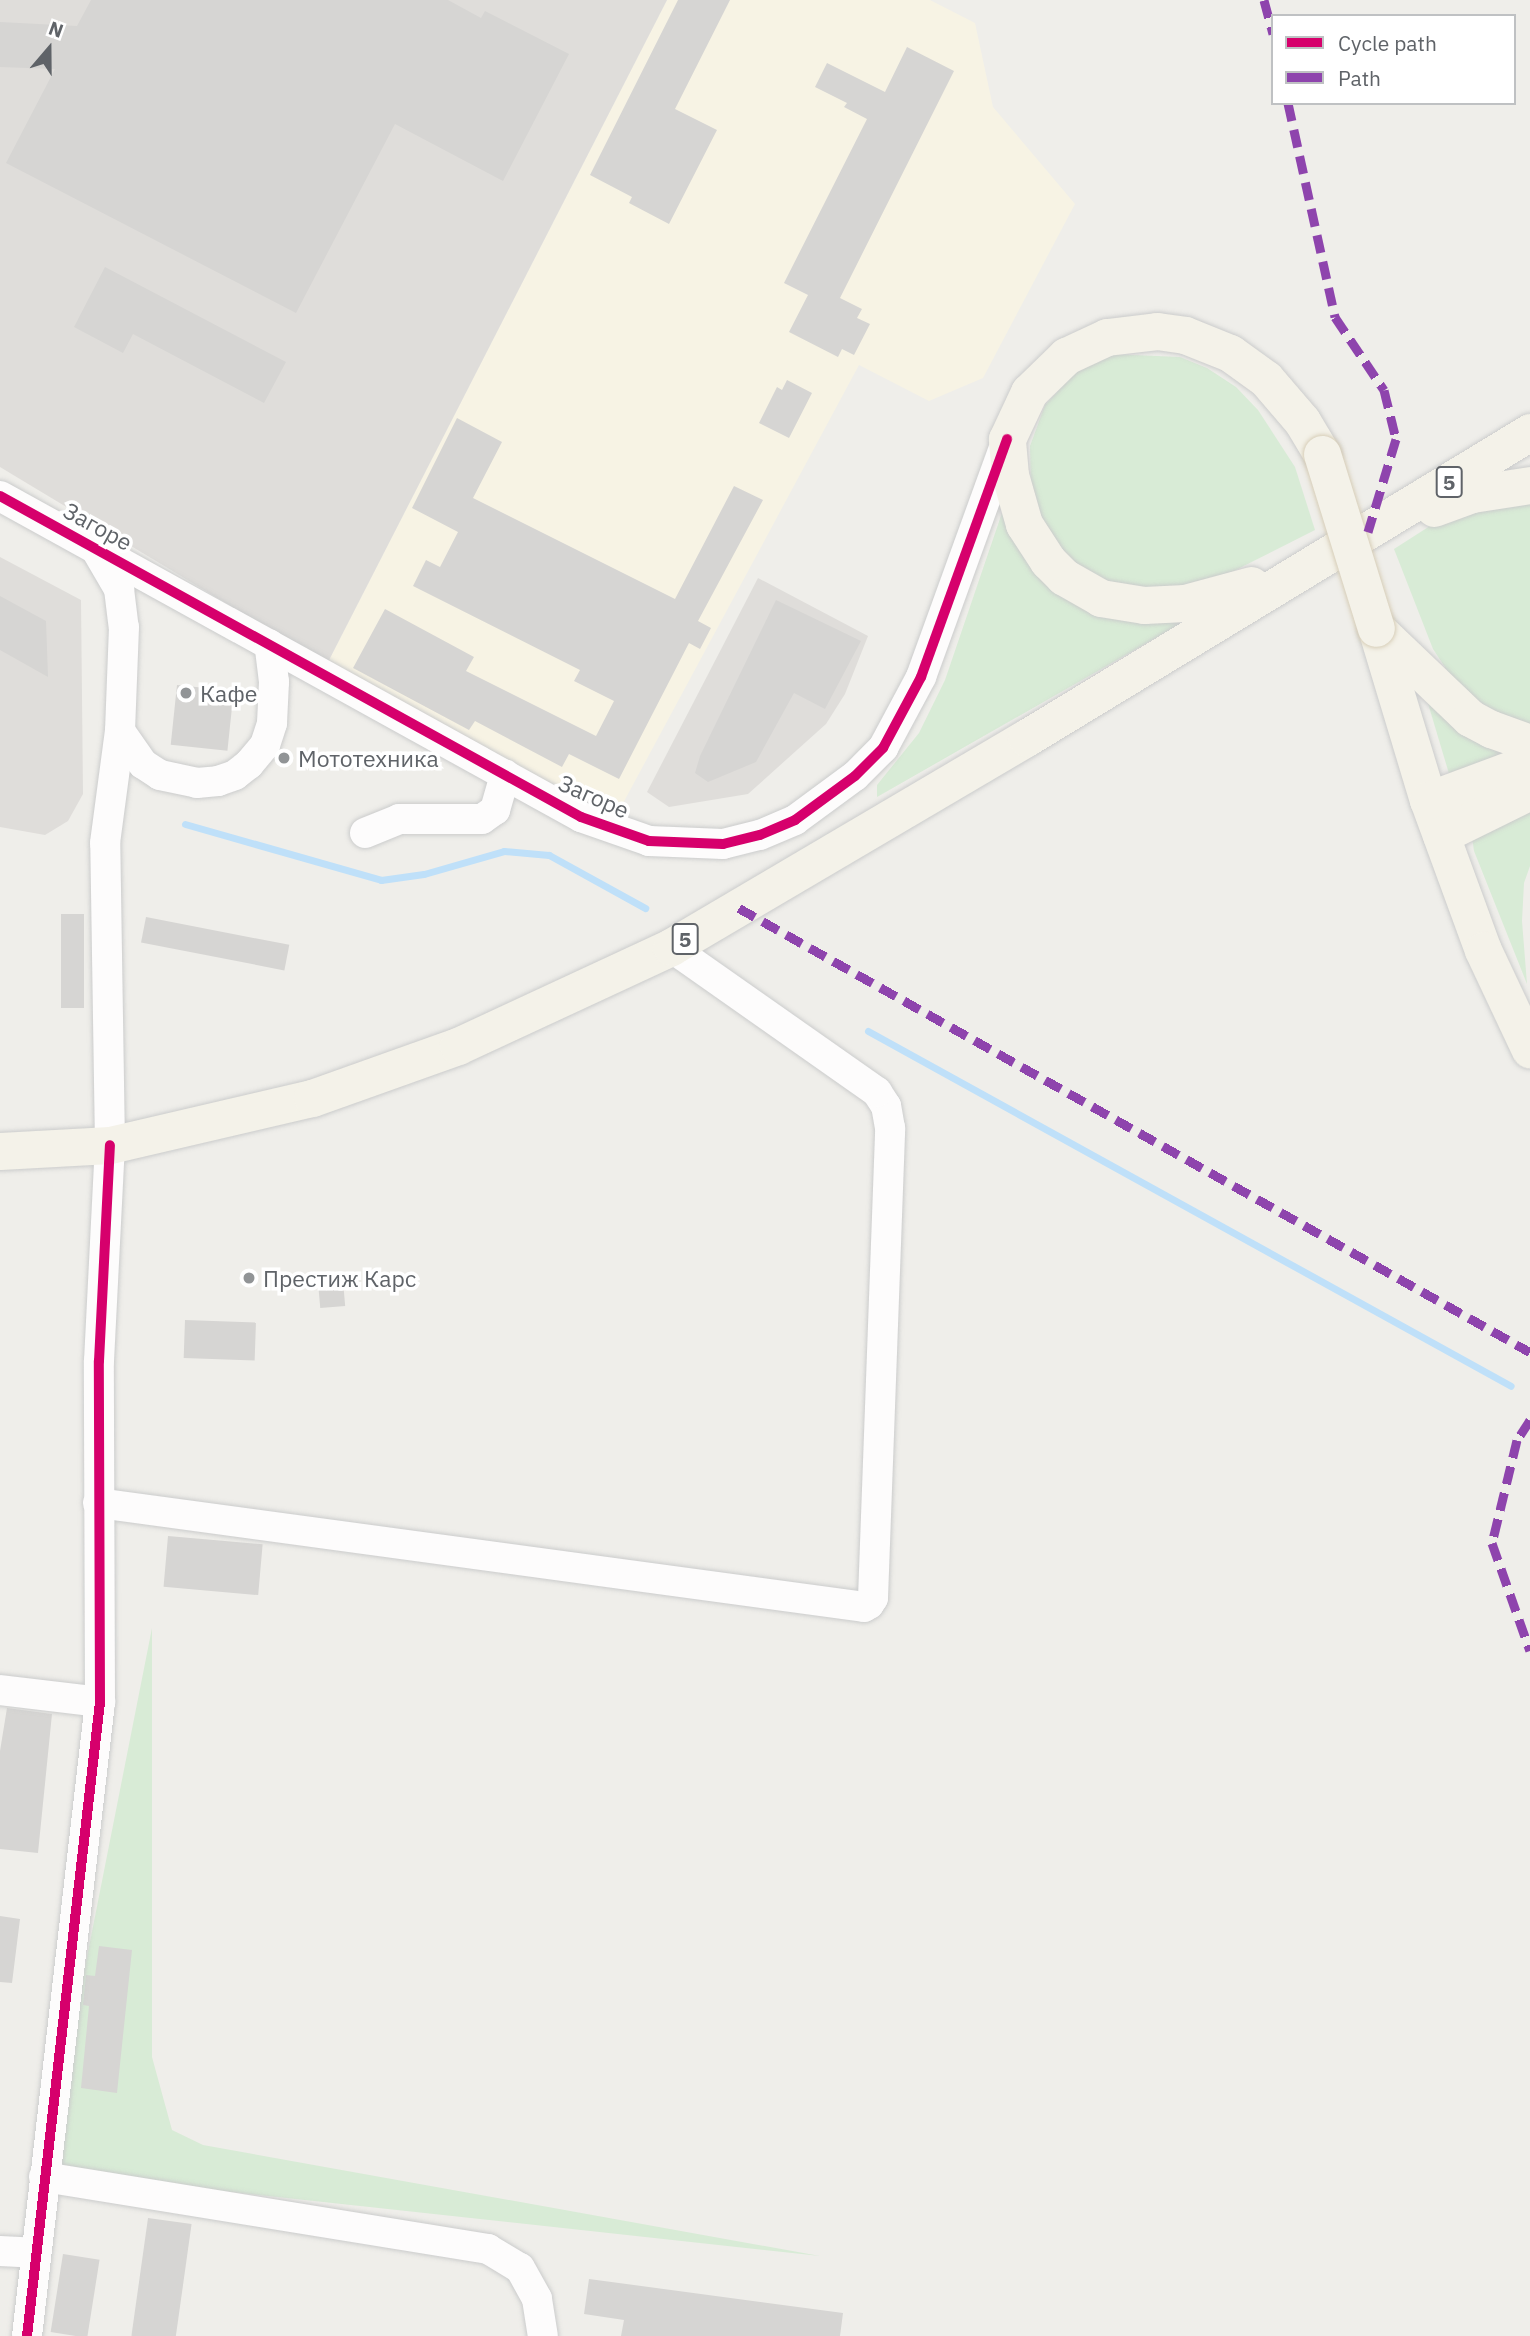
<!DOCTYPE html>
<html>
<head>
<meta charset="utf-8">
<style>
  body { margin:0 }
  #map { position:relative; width:1530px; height:2336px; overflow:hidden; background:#efeeea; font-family:"IBM Plex Sans",sans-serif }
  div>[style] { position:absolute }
  .commercial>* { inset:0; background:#f7f3e4 }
  .industrial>* { inset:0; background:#dfddda }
  .green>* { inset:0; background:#d8ebd6 }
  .stream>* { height:7px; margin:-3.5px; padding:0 3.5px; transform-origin:3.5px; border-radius:3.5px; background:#bfe0f9 }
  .building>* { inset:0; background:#d6d5d3; transform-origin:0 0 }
  .roads { filter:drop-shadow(0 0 2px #cbcccc) drop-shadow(0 0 2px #cbcccc) }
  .minor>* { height:30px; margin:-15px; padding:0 15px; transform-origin:15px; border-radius:15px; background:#fdfcfc }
  .major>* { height:37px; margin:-18.5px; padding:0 18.5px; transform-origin:18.5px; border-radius:18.5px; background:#f4f2e9 }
  .bridges { filter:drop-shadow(0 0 2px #d7ceb8) drop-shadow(0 0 2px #d7ceb8) }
  .major-bridge>* { height:37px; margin:-18.5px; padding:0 18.5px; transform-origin:18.5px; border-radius:18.5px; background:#f4f2e9 }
  .quiet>* { height:9px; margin-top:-4.5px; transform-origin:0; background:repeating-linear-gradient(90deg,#8e44ad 0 18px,transparent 0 27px) }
  .cycleway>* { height:10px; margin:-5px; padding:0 5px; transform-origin:5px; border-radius:5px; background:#d6006c }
  .dots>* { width:19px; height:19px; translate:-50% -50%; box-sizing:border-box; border:4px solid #fff; border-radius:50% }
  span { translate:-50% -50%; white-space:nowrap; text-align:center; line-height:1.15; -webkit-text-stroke:7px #fff; paint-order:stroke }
  .shield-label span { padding:2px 5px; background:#fff; border:2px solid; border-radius:5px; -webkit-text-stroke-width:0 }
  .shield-label { font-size:21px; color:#5f6368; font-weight:700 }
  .street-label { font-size:23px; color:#5f6368 }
  .poi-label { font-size:23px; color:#5f6368 }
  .left { translate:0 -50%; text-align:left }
  .legend { position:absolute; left:1271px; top:14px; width:245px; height:91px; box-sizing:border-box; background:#fff; border:2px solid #bfc1c3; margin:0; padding:9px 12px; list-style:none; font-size:21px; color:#5f6368 }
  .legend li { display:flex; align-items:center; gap:14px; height:35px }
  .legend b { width:35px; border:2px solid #bfc1c3 }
  .north { position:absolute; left:14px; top:14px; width:70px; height:70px; -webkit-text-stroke:5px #fff; paint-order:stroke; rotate:20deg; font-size:19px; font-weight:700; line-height:28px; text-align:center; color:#5f6368 }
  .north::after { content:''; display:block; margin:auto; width:24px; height:32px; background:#5f6368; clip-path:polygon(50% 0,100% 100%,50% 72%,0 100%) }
</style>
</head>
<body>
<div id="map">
  <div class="commercial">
    <div style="clip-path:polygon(667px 0,930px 0,975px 23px,993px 107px,1075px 204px,983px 378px,929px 401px,859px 365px,621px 807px,536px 778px,327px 664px)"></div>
  </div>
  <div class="industrial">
    <div style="clip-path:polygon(0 0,667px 0,327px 664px,0 467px)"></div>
    <div style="clip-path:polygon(0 557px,81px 600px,83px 794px,68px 821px,45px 835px,0 827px)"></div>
    <div style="clip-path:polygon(758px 578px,868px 636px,845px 694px,826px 724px,748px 794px,669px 807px,647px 792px)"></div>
  </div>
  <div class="green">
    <div style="clip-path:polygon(1110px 354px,1180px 357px,1207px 368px,1236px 387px,1258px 410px,1295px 467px,1315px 530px,1206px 585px,1176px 592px,1093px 580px,1065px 557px,1045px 526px,1031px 491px,1030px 446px,1045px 405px,1074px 374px)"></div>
    <div style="clip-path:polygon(1530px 498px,1530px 725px,1506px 719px,1458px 687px,1433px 649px,1394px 549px,1455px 510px)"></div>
    <div style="clip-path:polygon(1004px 507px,1031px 559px,1180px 613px,1180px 624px,877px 797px,877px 785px,919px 733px,945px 680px)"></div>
    <div style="clip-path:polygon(1424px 690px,1529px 752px,1450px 777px)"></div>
    <div style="clip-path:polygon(1530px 804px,1530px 866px,1524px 883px,1522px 921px,1527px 984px,1474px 851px,1472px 837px)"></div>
    <div style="clip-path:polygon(152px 1628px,152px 2057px,172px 2130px,203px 2145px,820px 2256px,48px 2172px,54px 2124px)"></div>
  </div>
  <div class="stream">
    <div style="left:185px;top:824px;width:204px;rotate:15.9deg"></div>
    <div style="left:381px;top:880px;width:43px;rotate:-7.9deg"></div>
    <div style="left:424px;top:874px;width:83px;rotate:-16deg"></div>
    <div style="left:504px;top:851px;width:45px;rotate:5.1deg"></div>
    <div style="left:549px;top:855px;width:110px;rotate:28.9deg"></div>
    <div style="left:868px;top:1031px;width:734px;rotate:28.9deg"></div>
  </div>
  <div class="building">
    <div style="clip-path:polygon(91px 0,448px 0,481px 18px,485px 11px,569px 54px,503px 181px,395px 124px,296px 313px,6px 163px,55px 69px,0 67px,0 22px,77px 26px)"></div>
    <div style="clip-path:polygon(678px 0,730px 0,675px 109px,717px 130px,669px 224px,629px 203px,632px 197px,590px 175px)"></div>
    <div style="clip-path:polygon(907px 47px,954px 71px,840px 298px,862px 309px,857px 318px,870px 324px,854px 355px,842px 349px,838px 357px,789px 332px,808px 295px,784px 283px,867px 119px,844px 107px,847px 103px,815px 87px,827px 63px,885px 92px)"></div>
    <div style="clip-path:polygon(105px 267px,286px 362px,264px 403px,133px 334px,123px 353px,74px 327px)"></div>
    <div style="clip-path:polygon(787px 380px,812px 393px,789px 438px,759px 423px,777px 387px,782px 390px)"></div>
    <div style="clip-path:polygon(457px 418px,502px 442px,473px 498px,675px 599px,734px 486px,763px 500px,698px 621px,711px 628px,700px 649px,689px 643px,619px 779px,569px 754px,562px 767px,475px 721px,469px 730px,353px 668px,385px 609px,474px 657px,466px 671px,596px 736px,614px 701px,574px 681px,580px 670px,413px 586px,426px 560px,440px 567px,458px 532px,412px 508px)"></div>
    <div style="clip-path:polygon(0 596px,46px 621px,48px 677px,0 650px)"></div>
    <div style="clip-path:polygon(776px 600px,861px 641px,825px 709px,794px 693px,756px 762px,708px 782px,695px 773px,700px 756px)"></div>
    <div style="left:177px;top:685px;width:57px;height:60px;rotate:6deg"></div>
    <div style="left:61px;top:914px;width:23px;height:94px"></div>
    <div style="left:146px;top:917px;width:146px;height:26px;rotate:11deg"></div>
    <div style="left:343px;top:1281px;width:25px;height:25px;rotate:85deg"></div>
    <div style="left:185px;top:1320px;width:71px;height:38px;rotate:2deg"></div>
    <div style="left:168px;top:1536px;width:95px;height:51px;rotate:5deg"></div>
    <div style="clip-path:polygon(7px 1708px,52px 1714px,38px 1853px,0 1849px,0 1751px)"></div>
    <div style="clip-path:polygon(0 1916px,20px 1919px,12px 1983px,0 1982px)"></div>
    <div style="clip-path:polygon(99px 1946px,132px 1950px,117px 2093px,81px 2088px,89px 2006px,83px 2005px,86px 1975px,95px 1976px)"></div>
    <div style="left:148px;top:2218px;width:44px;height:119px;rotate:8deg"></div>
    <div style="left:63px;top:2254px;width:37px;height:79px;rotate:9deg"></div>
    <div style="clip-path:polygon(589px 2279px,843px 2313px,840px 2336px,621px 2336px,624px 2320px,584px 2314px)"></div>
  </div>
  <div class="roads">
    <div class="minor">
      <div style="left:0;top:496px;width:664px;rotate:28.92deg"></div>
      <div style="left:581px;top:817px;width:72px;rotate:19.4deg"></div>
      <div style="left:649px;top:841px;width:74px;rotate:2.3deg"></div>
      <div style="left:723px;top:844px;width:38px;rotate:-14deg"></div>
      <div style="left:760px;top:835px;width:38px;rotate:-23deg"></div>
      <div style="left:795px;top:820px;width:74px;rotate:-36.3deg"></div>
      <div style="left:855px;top:776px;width:40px;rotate:-45deg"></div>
      <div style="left:883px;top:748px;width:81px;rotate:-61.8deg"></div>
      <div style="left:921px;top:677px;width:250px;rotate:-70.1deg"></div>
      <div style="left:95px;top:548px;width:48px;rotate:59.7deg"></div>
      <div style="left:119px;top:589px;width:38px;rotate:83deg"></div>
      <div style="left:124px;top:627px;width:104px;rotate:92.2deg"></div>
      <div style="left:120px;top:731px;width:40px;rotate:55.1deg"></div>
      <div style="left:143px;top:764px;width:20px;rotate:33deg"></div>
      <div style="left:160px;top:775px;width:38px;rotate:12deg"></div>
      <div style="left:197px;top:783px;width:21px;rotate:-5deg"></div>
      <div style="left:218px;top:781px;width:18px;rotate:-19deg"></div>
      <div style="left:235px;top:775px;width:18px;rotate:-38deg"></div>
      <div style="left:249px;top:764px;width:25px;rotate:-50deg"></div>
      <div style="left:265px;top:745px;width:23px;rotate:-72deg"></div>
      <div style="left:272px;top:723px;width:41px;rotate:-87.2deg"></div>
      <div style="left:274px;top:682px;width:38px;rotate:-97deg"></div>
      <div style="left:365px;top:833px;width:37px;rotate:-22deg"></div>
      <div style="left:399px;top:819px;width:83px"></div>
      <div style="left:482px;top:819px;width:16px;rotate:-35deg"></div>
      <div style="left:495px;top:810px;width:37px;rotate:-74deg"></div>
      <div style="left:98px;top:1503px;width:773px;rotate:7.73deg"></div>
      <div style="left:864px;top:1607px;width:6px;rotate:-31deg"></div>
      <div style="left:869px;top:1604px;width:7px;rotate:-56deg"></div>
      <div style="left:873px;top:1598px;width:470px;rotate:-87.9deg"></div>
      <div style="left:890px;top:1128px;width:22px;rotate:-100deg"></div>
      <div style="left:886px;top:1106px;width:17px;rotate:-123deg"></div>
      <div style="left:877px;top:1092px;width:252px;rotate:-144.9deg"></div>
      <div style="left:0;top:1690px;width:101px;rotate:6.8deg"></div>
      <div style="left:44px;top:2177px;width:450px;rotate:9.2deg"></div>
      <div style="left:488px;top:2249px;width:37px;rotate:31deg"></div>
      <div style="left:520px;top:2268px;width:35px;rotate:61deg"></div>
      <div style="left:537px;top:2299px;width:37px;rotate:81deg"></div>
      <div style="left:0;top:2251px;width:35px;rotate:3deg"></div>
      <div style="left:27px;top:2336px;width:638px;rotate:-83.43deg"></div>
      <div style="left:100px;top:1702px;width:341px;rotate:-90.2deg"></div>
      <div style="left:99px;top:1361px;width:216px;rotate:-87.1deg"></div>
      <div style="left:110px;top:1145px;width:302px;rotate:-90.9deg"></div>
      <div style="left:105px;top:843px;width:113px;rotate:-82.4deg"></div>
    </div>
    <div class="major">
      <div style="left:1434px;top:508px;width:40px;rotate:-20.2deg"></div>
      <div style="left:1472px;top:494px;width:59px;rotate:-8.8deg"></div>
      <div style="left:1251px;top:585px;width:68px;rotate:164.7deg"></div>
      <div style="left:1185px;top:603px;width:41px;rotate:177.2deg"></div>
      <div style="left:1144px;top:605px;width:44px;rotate:-170.8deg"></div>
      <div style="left:1101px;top:598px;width:43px;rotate:-150.4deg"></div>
      <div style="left:1064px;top:577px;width:23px;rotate:-135deg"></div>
      <div style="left:1048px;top:561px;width:44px;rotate:-123deg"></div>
      <div style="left:1024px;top:524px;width:51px;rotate:-105.9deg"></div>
      <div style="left:1010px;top:475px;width:36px;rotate:-95deg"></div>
      <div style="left:1007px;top:439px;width:52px;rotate:-64.9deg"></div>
      <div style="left:1029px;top:392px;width:52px;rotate:-44.2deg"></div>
      <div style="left:1066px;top:356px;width:45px;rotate:-24.9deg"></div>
      <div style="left:1107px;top:337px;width:50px;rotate:-6.8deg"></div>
      <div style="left:1157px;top:331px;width:28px;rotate:8deg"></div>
      <div style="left:1185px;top:335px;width:48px;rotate:21.8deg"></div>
      <div style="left:1230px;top:353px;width:44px;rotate:35.8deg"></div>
      <div style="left:1266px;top:379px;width:55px;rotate:49.4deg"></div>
      <div style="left:1302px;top:421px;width:39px;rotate:59deg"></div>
      <div style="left:1376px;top:628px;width:180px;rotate:73.2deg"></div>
      <div style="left:1428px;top:800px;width:160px;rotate:69.9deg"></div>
      <div style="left:1483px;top:950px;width:110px;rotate:64.8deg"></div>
      <div style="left:1379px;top:631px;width:126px;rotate:43.7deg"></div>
      <div style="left:1470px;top:718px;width:24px;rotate:28deg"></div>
      <div style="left:1491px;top:729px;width:41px;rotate:19.7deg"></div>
      <div style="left:1428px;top:800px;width:109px;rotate:-20.4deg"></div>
      <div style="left:1441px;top:835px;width:99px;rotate:-26.3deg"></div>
      <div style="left:0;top:1151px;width:110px;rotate:-3.1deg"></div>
      <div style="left:110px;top:1145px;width:207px;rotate:-13.1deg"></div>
      <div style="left:312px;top:1098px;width:155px;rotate:-19.6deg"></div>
      <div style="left:458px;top:1046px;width:235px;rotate:-24.9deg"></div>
      <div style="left:671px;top:947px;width:412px;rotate:-30.5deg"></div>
      <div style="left:1026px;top:738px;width:590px;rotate:-31.26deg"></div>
    </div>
  </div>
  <div class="bridges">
    <div class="major-bridge">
      <div style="left:1322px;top:454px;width:182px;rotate:72.8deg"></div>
    </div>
  </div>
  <div class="quiet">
    <div style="left:1264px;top:0;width:35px;rotate:75deg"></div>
    <div style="left:1288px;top:103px;width:219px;rotate:77.6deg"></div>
    <div style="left:1335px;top:317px;width:88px;rotate:56.1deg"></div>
    <div style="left:1384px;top:390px;width:50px;rotate:76.2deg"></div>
    <div style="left:1396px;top:439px;width:97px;rotate:106.8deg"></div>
    <div style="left:739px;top:908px;width:907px;rotate:29.31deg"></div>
    <div style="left:1530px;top:1420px;width:24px;rotate:123deg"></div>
    <div style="left:1517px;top:1440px;width:106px;rotate:103.6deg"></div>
    <div style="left:1492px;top:1543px;width:114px;rotate:70.6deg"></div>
  </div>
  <div class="cycleway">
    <div style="left:0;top:496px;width:664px;rotate:28.92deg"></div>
    <div style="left:581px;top:817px;width:72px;rotate:19.4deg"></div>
    <div style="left:649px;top:841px;width:74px;rotate:2.3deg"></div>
    <div style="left:723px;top:844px;width:38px;rotate:-14deg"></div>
    <div style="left:760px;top:835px;width:38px;rotate:-23deg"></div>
    <div style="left:795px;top:820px;width:74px;rotate:-36.3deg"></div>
    <div style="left:855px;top:776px;width:40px;rotate:-45deg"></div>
    <div style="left:883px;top:748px;width:81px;rotate:-61.8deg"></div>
    <div style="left:921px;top:677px;width:253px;rotate:-70.1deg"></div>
    <div style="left:27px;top:2336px;width:638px;rotate:-83.43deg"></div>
    <div style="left:100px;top:1702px;width:341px;rotate:-90.2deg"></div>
    <div style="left:99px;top:1361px;width:216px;rotate:-87.1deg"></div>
  </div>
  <div class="dots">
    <div style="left:186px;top:693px;background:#919496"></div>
    <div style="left:284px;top:758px;background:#919496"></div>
    <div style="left:249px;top:1278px;background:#919496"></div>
  </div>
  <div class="shield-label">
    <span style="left:1449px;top:482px">5</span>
    <span style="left:685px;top:939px">5</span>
  </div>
  <div class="street-label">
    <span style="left:98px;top:526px;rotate:29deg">Загоре</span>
    <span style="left:594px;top:796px;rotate:24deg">Загоре</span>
  </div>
  <div class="poi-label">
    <span class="left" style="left:200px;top:693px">Кафе</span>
    <span class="left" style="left:298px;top:758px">Мототехника</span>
    <span class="left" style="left:263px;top:1278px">Престиж Карс</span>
  </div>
  <ul class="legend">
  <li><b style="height:9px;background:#d6006c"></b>Cycle path</li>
  <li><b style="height:9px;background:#8e44ad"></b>Path</li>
  </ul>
  <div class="north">N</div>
</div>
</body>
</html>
